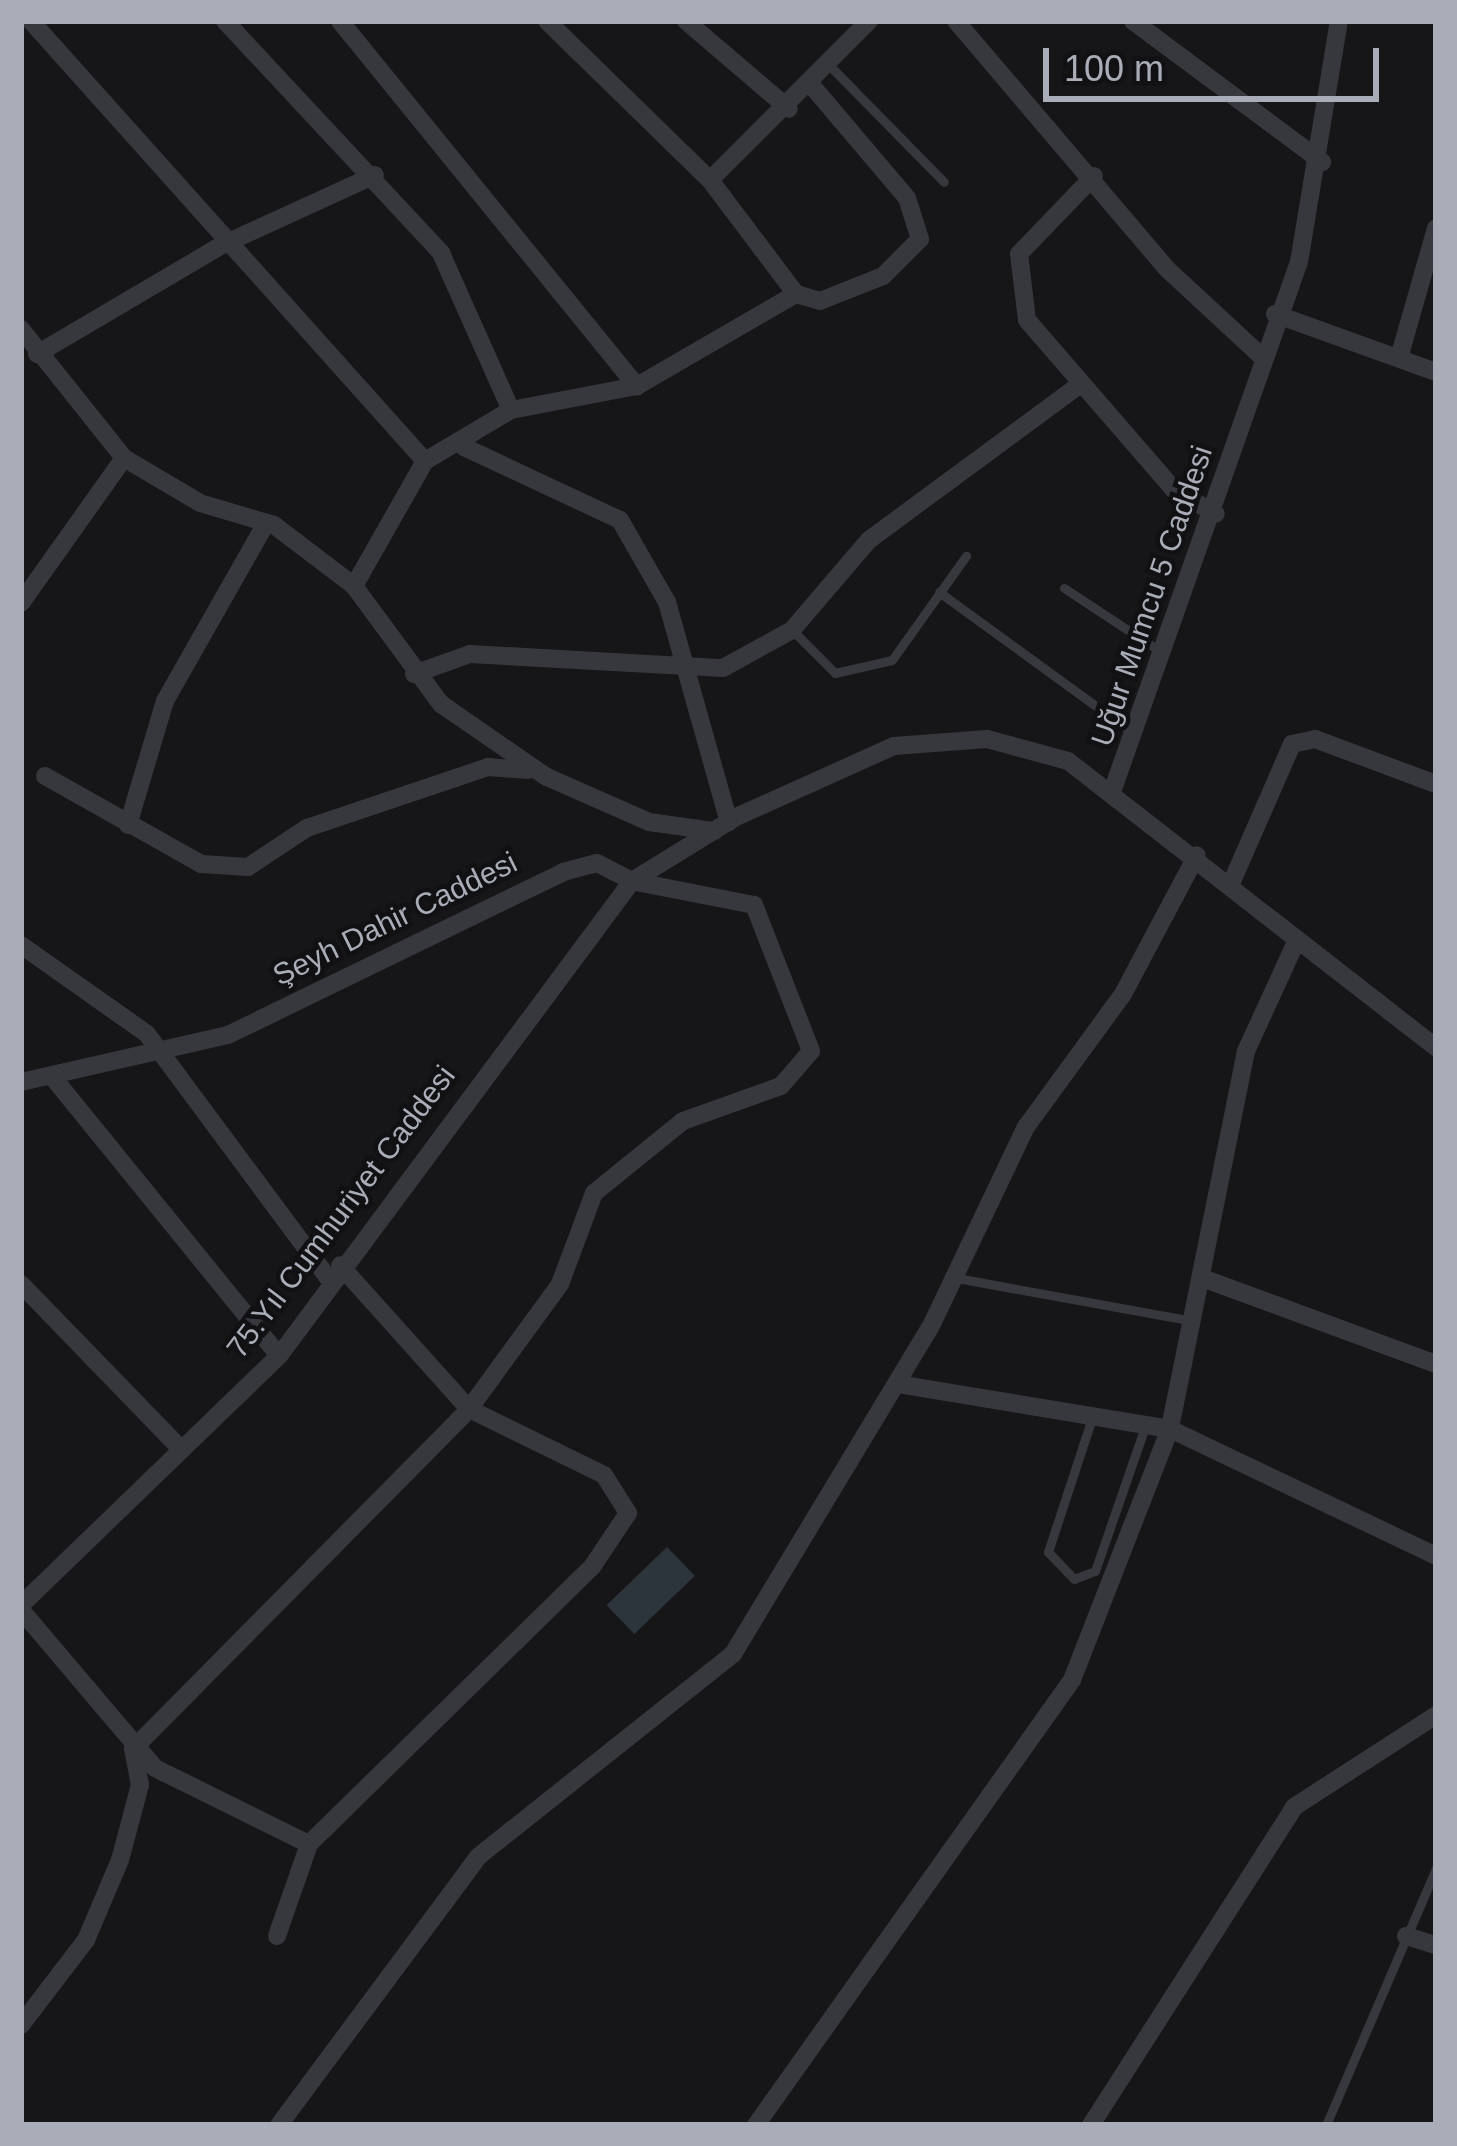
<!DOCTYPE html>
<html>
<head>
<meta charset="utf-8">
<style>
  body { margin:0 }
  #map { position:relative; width:1457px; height:2146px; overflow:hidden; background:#161618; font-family:Arial,sans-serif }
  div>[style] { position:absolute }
  .water>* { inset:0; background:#2c353c; transform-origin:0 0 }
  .service>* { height:9px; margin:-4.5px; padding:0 4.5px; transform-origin:4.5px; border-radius:4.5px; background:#37383d }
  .minor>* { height:18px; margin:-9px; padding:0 9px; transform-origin:9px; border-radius:9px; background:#37383d }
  span { translate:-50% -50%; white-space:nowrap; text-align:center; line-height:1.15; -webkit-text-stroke:9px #111113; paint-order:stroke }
  .street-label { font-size:30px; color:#a8adb8 }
  .frame { position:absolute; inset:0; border:24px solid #a8adb8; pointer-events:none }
  .scale { position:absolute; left:1043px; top:48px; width:336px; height:54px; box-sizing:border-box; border:6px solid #a8adb8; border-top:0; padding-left:15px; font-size:36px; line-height:42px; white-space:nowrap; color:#a8adb8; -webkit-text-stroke:9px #111113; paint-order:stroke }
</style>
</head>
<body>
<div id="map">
  <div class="water">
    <div style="left:667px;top:1547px;width:40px;height:84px;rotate:46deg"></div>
  </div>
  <div class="service">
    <div style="left:831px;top:67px;width:161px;rotate:45.5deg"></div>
    <div style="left:1064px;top:588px;width:115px;rotate:33.3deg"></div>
    <div style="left:939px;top:592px;width:240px;rotate:36deg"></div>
    <div style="left:792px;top:630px;width:61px;rotate:45deg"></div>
    <div style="left:835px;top:673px;width:58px;rotate:-12.8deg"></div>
    <div style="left:892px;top:660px;width:128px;rotate:-54.6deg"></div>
    <div style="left:951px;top:1277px;width:247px;rotate:10.3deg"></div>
    <div style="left:1092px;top:1418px;width:141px;rotate:108.2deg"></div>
    <div style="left:1048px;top:1552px;width:37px;rotate:46deg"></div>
    <div style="left:1074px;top:1579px;width:22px;rotate:-21deg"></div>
    <div style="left:1095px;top:1571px;width:156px;rotate:-70.9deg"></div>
    <div style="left:1326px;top:2125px;width:280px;rotate:-66.8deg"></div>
  </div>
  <div class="minor">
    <div style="left:31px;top:21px;width:591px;rotate:48.16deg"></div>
    <div style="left:225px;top:21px;width:317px;rotate:47deg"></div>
    <div style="left:441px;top:253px;width:172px;rotate:66deg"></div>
    <div style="left:340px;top:21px;width:471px;rotate:50.9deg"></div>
    <div style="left:547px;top:21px;width:228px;rotate:44.3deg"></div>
    <div style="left:710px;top:180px;width:143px;rotate:53deg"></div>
    <div style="left:796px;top:294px;width:25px;rotate:16deg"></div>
    <div style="left:820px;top:301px;width:68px;rotate:-21.6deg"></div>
    <div style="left:883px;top:276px;width:52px;rotate:-45deg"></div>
    <div style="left:920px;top:239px;width:43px;rotate:-107.6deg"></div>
    <div style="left:907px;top:198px;width:145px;rotate:-130.3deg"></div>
    <div style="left:686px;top:21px;width:135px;rotate:40.5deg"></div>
    <div style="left:956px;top:21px;width:324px;rotate:49.6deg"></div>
    <div style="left:1166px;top:268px;width:129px;rotate:42.8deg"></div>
    <div style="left:1133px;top:21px;width:236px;rotate:36.7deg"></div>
    <div style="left:1094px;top:176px;width:108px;rotate:133.9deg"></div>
    <div style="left:1019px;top:254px;width:66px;rotate:83.1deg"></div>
    <div style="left:1027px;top:320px;width:225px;rotate:49.1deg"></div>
    <div style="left:1174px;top:490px;width:48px;rotate:29.7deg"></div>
    <div style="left:710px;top:180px;width:225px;rotate:-45deg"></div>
    <div style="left:1275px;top:314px;width:171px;rotate:19.8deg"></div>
    <div style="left:21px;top:329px;width:165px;rotate:51.4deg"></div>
    <div style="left:124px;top:458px;width:88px;rotate:30.6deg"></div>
    <div style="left:200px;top:503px;width:77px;rotate:16.6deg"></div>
    <div style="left:274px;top:525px;width:101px;rotate:37.3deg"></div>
    <div style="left:354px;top:586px;width:147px;rotate:53.6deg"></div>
    <div style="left:441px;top:704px;width:129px;rotate:34.6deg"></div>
    <div style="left:547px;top:777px;width:111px;rotate:23.8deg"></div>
    <div style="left:649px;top:822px;width:66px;rotate:7.9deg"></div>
    <div style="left:37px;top:354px;width:215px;rotate:-30.5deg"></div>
    <div style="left:222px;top:245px;width:168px;rotate:-24.6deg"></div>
    <div style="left:1399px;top:358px;width:135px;rotate:-74.1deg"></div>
    <div style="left:464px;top:447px;width:172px;rotate:25.1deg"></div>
    <div style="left:620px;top:520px;width:95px;rotate:60.2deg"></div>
    <div style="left:667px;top:602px;width:229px;rotate:74.3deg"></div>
    <div style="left:354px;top:586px;width:144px;rotate:-60.4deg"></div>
    <div style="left:425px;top:461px;width:100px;rotate:-30.7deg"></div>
    <div style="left:511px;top:410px;width:128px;rotate:-10.8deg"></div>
    <div style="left:637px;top:386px;width:184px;rotate:-30.1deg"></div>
    <div style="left:21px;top:603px;width:178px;rotate:-54.6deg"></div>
    <div style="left:414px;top:674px;width:59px;rotate:-19.7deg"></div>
    <div style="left:470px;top:654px;width:253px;rotate:3.2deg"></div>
    <div style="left:723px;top:668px;width:79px;rotate:-28.8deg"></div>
    <div style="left:792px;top:630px;width:118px;rotate:-49.5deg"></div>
    <div style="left:869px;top:540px;width:260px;rotate:-36.4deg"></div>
    <div style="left:45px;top:776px;width:179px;rotate:29.4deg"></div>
    <div style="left:201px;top:864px;width:47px;rotate:3.7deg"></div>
    <div style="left:248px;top:867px;width:71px;rotate:-33.5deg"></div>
    <div style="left:307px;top:828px;width:191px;rotate:-18.6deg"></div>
    <div style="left:488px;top:767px;width:40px;rotate:4.3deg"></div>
    <div style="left:1113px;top:789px;width:559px;rotate:-70.56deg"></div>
    <div style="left:1299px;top:262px;width:244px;rotate:-80.6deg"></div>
    <div style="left:128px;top:825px;width:129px;rotate:-73.4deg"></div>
    <div style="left:165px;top:701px;width:205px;rotate:-60.4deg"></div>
    <div style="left:1230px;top:886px;width:155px;rotate:-66.4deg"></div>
    <div style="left:1292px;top:744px;width:24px;rotate:-12deg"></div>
    <div style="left:1315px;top:739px;width:129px;rotate:20.4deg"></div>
    <div style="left:1296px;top:942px;width:120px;rotate:114.6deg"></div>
    <div style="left:1246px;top:1051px;width:386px;rotate:101.4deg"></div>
    <div style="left:1170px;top:1429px;width:295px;rotate:25.5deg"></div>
    <div style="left:21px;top:945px;width:154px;rotate:35.2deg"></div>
    <div style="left:147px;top:1034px;width:307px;rotate:53.4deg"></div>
    <div style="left:55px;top:1080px;width:355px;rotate:50.9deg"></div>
    <div style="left:21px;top:1082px;width:212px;rotate:-12.8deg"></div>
    <div style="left:228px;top:1035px;width:373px;rotate:-25.9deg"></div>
    <div style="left:563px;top:872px;width:35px;rotate:-15deg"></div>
    <div style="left:597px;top:863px;width:39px;rotate:27deg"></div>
    <div style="left:1205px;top:1279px;width:246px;rotate:20.2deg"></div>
    <div style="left:21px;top:1284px;width:231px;rotate:45.9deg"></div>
    <div style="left:21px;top:1605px;width:359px;rotate:-44deg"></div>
    <div style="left:279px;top:1356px;width:592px;rotate:-53.38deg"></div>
    <div style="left:632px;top:881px;width:122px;rotate:-31.6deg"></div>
    <div style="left:736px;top:817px;width:173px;rotate:-24.2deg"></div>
    <div style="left:894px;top:746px;width:93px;rotate:-4.3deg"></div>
    <div style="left:987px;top:739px;width:84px;rotate:15.2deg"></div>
    <div style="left:1068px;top:761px;width:466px;rotate:37.9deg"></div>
    <div style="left:21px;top:1610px;width:207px;rotate:49.7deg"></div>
    <div style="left:155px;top:1768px;width:172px;rotate:26.3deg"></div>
    <div style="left:277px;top:1936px;width:97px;rotate:-70.8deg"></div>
    <div style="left:309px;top:1844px;width:396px;rotate:-44.4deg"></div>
    <div style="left:592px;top:1567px;width:65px;rotate:-56.3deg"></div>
    <div style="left:628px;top:1513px;width:45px;rotate:-122.3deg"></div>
    <div style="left:604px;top:1475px;width:150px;rotate:-153.9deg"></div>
    <div style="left:469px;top:1409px;width:193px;rotate:-131.9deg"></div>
    <div style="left:1406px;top:1936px;width:31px;rotate:17deg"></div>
    <div style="left:21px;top:2025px;width:107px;rotate:-52.6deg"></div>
    <div style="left:86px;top:1940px;width:87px;rotate:-67deg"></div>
    <div style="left:120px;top:1860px;width:78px;rotate:-75.1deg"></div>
    <div style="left:140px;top:1785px;width:37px;rotate:-101deg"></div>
    <div style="left:133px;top:1749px;width:478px;rotate:-45.3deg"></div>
    <div style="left:469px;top:1409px;width:155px;rotate:-53.9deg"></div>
    <div style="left:560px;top:1284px;width:97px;rotate:-69.5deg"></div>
    <div style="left:594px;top:1193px;width:114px;rotate:-39deg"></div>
    <div style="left:683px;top:1121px;width:104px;rotate:-19.7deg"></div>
    <div style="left:781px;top:1086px;width:46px;rotate:-49.4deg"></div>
    <div style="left:811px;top:1051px;width:157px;rotate:-111.3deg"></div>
    <div style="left:754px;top:905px;width:124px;rotate:-168.9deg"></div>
    <div style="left:279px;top:2125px;width:335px;rotate:-53.4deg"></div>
    <div style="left:479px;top:1856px;width:325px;rotate:-38.5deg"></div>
    <div style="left:733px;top:1654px;width:381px;rotate:-58.9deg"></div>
    <div style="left:930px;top:1328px;width:223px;rotate:-64.5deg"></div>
    <div style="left:1026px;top:1127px;width:165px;rotate:-53.9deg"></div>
    <div style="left:1123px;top:994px;width:157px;rotate:-62deg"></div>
    <div style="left:756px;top:2125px;width:546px;rotate:-54.62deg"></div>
    <div style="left:1072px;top:1680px;width:269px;rotate:-68.7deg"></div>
    <div style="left:1170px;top:1429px;width:277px;rotate:-170.6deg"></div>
    <div style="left:1091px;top:2125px;width:377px;rotate:-57.4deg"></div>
    <div style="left:1294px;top:1807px;width:169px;rotate:-32.9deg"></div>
  </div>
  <div class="street-label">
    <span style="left:1152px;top:596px;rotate:-71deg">Uğur Mumcu 5 Caddesi</span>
    <span style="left:395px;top:919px;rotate:-26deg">Şeyh Dahir Caddesi</span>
    <span style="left:341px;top:1212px;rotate:-53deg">75.Yıl Cumhuriyet Caddesi</span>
  </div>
  <div class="frame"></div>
  <div class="scale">100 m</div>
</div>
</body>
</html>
